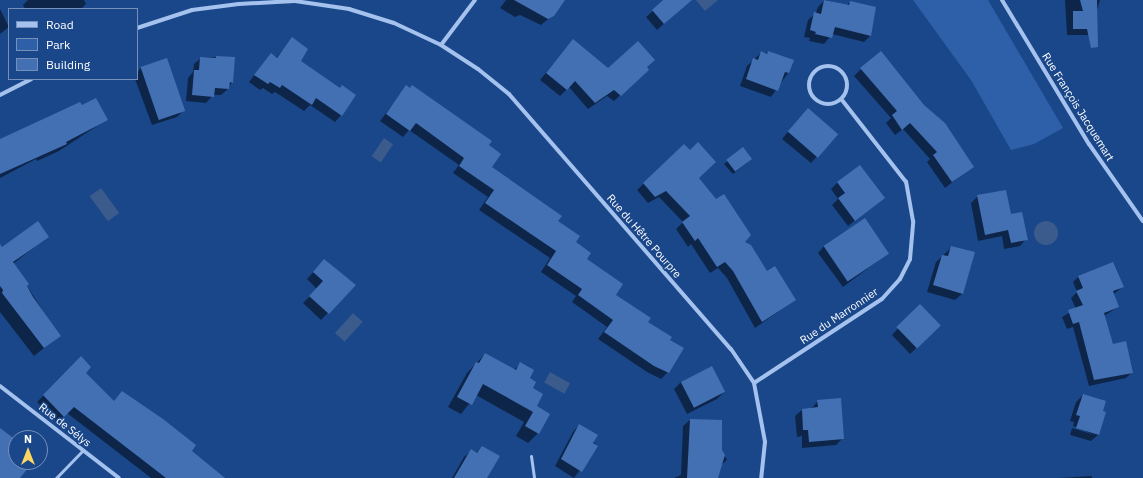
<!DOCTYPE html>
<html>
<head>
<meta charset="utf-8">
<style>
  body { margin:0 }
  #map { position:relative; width:1143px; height:478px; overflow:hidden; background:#1a478a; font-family:"IBM Plex Sans",sans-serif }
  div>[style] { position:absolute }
  .green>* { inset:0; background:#2d60a8 }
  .water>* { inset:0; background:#3a5b8c; transform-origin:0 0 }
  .round { border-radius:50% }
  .shadow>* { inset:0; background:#0007 }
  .building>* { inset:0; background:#4370b3; transform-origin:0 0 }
  .service>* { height:3px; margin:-1.5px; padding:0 1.5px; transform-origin:1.5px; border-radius:1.5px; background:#a4c2ed }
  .minor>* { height:4px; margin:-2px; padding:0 2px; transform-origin:2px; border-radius:2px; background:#a4c2ed }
  .minor>.ring { margin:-2px; padding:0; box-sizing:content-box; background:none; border:4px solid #a4c2ed; border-radius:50% }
  span { translate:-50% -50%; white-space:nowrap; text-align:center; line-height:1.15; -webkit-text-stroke:3px #1a478a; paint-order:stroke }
  .street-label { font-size:11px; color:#fff }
  .legend { position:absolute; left:8px; top:8px; width:130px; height:72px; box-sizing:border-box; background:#1a478a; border:1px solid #7691b9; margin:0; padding:5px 7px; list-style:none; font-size:12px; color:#fff }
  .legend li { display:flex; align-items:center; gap:8px; height:20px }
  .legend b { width:20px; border:1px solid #7691b9 }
  .north { position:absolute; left:8px; top:430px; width:40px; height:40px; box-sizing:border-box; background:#1a478a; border:1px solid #7691b9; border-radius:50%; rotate:0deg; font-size:11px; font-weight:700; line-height:16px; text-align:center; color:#fff }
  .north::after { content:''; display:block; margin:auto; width:14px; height:18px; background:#ffd760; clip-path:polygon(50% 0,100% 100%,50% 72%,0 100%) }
</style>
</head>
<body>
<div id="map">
  <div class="green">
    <div style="clip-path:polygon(913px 0,988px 0,1063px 128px,1034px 144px,1011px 150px,971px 80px)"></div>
  </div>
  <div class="water">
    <div style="clip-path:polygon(696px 0,718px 0,705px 11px)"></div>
    <div style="left:384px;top:138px;width:11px;height:22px;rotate:34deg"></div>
    <div style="left:101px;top:188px;width:31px;height:14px;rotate:54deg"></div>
    <div class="round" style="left:1034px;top:221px;width:24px;height:24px"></div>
    <div style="left:353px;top:313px;width:13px;height:27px;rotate:42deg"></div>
    <div style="left:550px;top:372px;width:23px;height:12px;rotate:29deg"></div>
  </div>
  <div class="shadow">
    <div style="clip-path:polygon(28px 0,84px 0,86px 4px,81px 9px,25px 9px,23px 5px)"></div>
    <div style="clip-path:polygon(506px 0,560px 0,553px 15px,541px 25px,520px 15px,515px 17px,500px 8px)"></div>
    <div style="clip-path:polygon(665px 0,679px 0,677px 12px,657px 30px,646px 17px)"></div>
    <div style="clip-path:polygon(825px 0,846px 6px,850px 2px,870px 36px,864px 42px,832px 34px,824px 44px,809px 41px,810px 38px,804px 37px,808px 20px,816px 13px,818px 7px)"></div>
    <div style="clip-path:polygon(1065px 0,1100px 0,1090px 35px,1067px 35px)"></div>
    <div style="clip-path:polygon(0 9px,9px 27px,0 34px)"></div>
    <div style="clip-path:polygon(292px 39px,300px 62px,341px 115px,335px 122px,310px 105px,304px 111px,275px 92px,272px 94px,263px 88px,260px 90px,249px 82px,271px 54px,276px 58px)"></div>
    <div style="clip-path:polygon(567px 47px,608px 69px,646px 67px,641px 76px,614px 101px,607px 96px,588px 109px,569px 87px,560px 96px,540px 80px)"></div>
    <div style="clip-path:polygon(768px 52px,792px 60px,788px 73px,771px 97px,740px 86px,747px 66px,761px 53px,765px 54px)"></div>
    <div style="clip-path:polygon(217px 57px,232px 82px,228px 89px,221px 95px,213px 95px,206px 103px,186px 101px,188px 78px,193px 72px,194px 64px,201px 58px)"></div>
    <div style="clip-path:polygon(140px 68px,184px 110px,177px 117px,152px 125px,135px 79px)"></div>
    <div style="clip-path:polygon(861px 69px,973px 166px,945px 188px,927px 162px,930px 159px,903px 129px,895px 135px,886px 123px,891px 118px,854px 76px)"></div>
    <div style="clip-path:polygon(406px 87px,488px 146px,490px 167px,556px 221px,614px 295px,669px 340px,668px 372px,661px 379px,647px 372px,598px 339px,607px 327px,572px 302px,576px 296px,541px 272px,550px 258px,479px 210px,488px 197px,453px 173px,459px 165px,409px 130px,403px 137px,380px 121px)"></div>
    <div style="clip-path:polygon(801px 116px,837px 134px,811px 163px,782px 139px)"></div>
    <div style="clip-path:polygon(106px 120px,59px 151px,37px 161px,36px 159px,0 178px,0 141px)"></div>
    <div style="clip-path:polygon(684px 146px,698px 178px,744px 242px,767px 273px,795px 300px,755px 328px,727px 278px,718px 268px,710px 273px,691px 244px,688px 247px,676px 229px,683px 222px,659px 197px,648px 203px,637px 190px)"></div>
    <div style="clip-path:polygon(728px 161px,748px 162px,733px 174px,724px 164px)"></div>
    <div style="clip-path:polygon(838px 182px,884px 198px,848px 226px,832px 205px,838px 199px,831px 189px)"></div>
    <div style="clip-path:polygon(978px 196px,1010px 216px,1026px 239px,1020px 246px,1004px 249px,1002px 236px,978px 241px,971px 203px)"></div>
    <div style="clip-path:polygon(48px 236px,13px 264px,59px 336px,34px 356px,0 312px,0 249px)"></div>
    <div style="clip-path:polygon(824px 246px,887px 254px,843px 287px,818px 253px)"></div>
    <div style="clip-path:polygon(952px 247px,962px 294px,955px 300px,927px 292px,936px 262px)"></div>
    <div style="clip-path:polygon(318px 267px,354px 286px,321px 320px,303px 303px,317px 289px,307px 279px)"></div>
    <div style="clip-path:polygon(1079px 276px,1122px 287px,1114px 294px,1118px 307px,1104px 316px,1112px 345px,1132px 372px,1126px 378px,1089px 386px,1073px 327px,1067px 329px,1062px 317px,1076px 309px,1071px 298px,1077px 292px,1073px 282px)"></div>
    <div style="clip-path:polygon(913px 312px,940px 326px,910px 354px,892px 335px)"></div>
    <div style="clip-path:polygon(485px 354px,514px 370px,520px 364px,528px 379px,535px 406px,538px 433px,528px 443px,516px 436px,524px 422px,476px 395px,461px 414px,448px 407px,467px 373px)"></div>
    <div style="clip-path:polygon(81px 358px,84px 373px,114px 402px,190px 451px,223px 478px,151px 478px,67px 413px,57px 422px,37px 402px)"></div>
    <div style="clip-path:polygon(711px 367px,724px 392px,717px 399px,687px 414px,674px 389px,681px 382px)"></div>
    <div style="clip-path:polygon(1083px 395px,1104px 413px,1098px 435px,1091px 441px,1070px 435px,1072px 428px,1095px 435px,1073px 426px,1074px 422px,1070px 421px,1076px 402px)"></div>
    <div style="clip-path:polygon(818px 401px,843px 438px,836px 445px,802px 448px,802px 436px,797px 437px,795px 416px,802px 410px,811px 409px)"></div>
    <div style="clip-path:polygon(690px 420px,721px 450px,727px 460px,720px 466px,717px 478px,674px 478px,681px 475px,683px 426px)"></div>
    <div style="clip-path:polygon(579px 425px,597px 446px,574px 478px,555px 466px,573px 432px)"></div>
    <div style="clip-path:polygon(482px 447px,486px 478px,452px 478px,464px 457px,471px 451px,476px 453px)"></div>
    <div style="clip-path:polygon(1092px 476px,1092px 478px,1058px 478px)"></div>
  </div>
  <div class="building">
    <div style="clip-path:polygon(514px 0,565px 0,554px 16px,548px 19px)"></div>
    <div style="clip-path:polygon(663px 0,692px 0,664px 24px,652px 10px)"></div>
    <div style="clip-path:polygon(824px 0,849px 5px,850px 1px,876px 7px,871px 36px,835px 27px,832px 38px,815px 34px,816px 32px,810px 30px,814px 12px,821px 14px)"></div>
    <div style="clip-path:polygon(1080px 0,1097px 0,1098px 47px,1091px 48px,1087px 29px,1073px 29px,1073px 11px,1083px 11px)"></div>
    <div style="clip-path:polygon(292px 37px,308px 49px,301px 61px,340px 88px,342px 85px,356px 95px,342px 116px,316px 98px,312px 105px,282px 85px,280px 88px,270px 82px,268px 84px,254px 75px,271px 53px,277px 58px)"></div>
    <div style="clip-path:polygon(573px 39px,608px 68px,638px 41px,655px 60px,647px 67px,649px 70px,621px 96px,614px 90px,595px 103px,575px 81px,567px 90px,546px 73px)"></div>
    <div style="clip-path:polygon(761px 51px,767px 54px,768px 51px,794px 60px,789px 73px,785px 72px,778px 91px,746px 79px,753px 58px,758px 60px)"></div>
    <div style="clip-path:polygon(881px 51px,924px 105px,945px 123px,974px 167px,952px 182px,933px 155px,937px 152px,910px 123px,902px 130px,892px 115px,897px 111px,860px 68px)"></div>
    <div style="clip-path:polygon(216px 56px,235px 57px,233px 83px,230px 82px,229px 89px,215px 88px,214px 97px,192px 95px,194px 70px,199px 70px,200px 57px,216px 58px)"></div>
    <div style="left:167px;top:58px;width:56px;height:28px;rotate:71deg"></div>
    <div style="clip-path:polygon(406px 85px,410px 88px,412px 85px,492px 141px,489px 145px,501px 154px,492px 167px,562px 216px,558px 221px,580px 236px,576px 242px,591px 253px,587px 259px,623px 284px,616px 295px,651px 318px,648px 322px,672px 337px,670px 340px,684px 348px,669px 373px,654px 366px,604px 332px,613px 320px,578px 295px,582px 289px,547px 265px,556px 251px,485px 203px,494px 190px,459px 166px,464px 158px,416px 123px,410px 131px,386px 114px)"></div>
    <div style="clip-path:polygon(96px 98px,108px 120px,66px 142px,67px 144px,0 174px,0 139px,80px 102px,82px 105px)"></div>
    <div style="left:808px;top:108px;width:40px;height:31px;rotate:41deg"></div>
    <div style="clip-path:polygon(698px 142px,716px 162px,699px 178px,716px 199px,724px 194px,751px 235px,745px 242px,751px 245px,767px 271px,775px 266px,796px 300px,762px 322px,733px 271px,725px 262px,717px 267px,698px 238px,695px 241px,682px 222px,690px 216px,666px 191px,655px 197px,643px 183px,684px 144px,690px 150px)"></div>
    <div style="left:743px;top:147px;width:15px;height:21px;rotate:53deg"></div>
    <div style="clip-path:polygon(860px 165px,885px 198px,855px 221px,838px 198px,845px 193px,837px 182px)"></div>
    <div style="clip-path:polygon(1006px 190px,1011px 214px,1022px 212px,1028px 240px,1011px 243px,1008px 230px,985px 235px,977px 195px)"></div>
    <div style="left:865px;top:218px;width:43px;height:50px;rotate:56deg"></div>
    <div style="clip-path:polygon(38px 221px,49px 237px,13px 262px,29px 284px,27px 286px,33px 297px,61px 336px,44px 348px,2px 293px,3px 290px,0 286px,0 244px,2px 247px)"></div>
    <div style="clip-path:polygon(951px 246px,975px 252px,963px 294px,933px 285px,942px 255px,948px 256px)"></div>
    <div style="clip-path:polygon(324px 259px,356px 285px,329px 314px,309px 296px,323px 281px,313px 272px)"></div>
    <div style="clip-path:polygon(1113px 262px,1124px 287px,1113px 291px,1119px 307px,1104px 313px,1113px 344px,1126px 341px,1133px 373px,1094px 380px,1079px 322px,1073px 324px,1068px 310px,1083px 305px,1076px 291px,1083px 288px,1078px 276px)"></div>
    <div style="left:920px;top:304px;width:30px;height:33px;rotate:46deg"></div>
    <div style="clip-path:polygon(485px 353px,516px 370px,520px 362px,534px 370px,530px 378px,536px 382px,533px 388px,543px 394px,537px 406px,550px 414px,539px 434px,525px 426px,533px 412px,483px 384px,472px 405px,457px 397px,476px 362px,479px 363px)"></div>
    <div style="clip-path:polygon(81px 356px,91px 367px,86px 373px,114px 401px,122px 391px,163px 419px,196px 445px,192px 451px,225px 478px,166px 478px,74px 407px,64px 417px,43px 395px)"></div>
    <div style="left:712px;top:366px;width:29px;height:35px;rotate:63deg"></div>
    <div style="clip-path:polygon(1083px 394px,1106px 401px,1103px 411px,1106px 412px,1099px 435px,1076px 428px,1080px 416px,1076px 415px)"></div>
    <div style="clip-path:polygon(841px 398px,844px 439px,809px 442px,808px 430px,803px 430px,802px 409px,818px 407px,817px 400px)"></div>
    <div style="clip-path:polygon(690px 419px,722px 420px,722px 450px,725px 455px,718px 478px,687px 478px)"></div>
    <div style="clip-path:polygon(579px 424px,598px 435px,593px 443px,598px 446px,582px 472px,561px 459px)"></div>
    <div style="clip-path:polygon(0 428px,16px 440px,16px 462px,33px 462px,20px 478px,0 478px)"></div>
    <div style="clip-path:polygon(482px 446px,500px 456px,487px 478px,454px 478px,471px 449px,477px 453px)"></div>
  </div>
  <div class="service">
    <div style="left:531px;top:456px;width:22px;rotate:82deg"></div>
    <div style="left:56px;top:478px;width:39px;rotate:-46deg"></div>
  </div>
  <div class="minor">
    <div style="left:1002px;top:0;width:168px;rotate:58.9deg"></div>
    <div style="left:1089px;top:144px;width:94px;rotate:55deg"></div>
    <div style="left:137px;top:28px;width:58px;rotate:-18.1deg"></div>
    <div style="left:192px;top:10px;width:47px;rotate:-7.3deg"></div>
    <div style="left:239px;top:4px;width:56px;rotate:-3.1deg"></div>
    <div style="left:295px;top:1px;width:55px;rotate:8.4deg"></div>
    <div style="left:349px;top:9px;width:47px;rotate:17.3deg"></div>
    <div style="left:394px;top:23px;width:52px;rotate:25.1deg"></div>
    <div style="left:441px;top:45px;width:44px;rotate:33deg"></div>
    <div style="left:478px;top:69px;width:40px;rotate:39deg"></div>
    <div style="left:509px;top:94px;width:338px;rotate:49deg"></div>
    <div style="left:731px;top:349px;width:41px;rotate:55.9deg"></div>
    <div style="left:754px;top:383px;width:60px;rotate:79.4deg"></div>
    <div style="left:765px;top:442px;width:36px;rotate:96deg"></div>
    <div style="left:441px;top:45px;width:56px;rotate:-52.9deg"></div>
    <div class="ring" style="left:809px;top:66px;width:34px;height:34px"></div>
    <div style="left:0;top:95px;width:35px;rotate:-27deg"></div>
    <div style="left:754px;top:383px;width:153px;rotate:-33.3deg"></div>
    <div style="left:882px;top:299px;width:27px;rotate:-48deg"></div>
    <div style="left:900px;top:279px;width:22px;rotate:-63deg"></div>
    <div style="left:910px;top:259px;width:38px;rotate:-85deg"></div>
    <div style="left:913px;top:221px;width:40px;rotate:-100deg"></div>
    <div style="left:906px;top:182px;width:104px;rotate:-128deg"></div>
    <div style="left:0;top:386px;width:150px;rotate:37.7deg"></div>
  </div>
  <div class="street-label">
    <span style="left:1078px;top:107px;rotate:58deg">Rue François Jacquemart</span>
    <span style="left:644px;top:236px;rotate:49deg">Rue du Hêtre Pourpre</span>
    <span style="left:839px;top:316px;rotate:-34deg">Rue du Marronnier</span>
    <span style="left:65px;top:425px;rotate:38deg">Rue de Sélys</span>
  </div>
  <ul class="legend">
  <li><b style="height:5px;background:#a4c2ed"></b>Road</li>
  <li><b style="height:11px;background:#2d60a8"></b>Park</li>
  <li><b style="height:11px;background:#4370b3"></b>Building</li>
  </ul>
  <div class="north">N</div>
</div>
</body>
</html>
